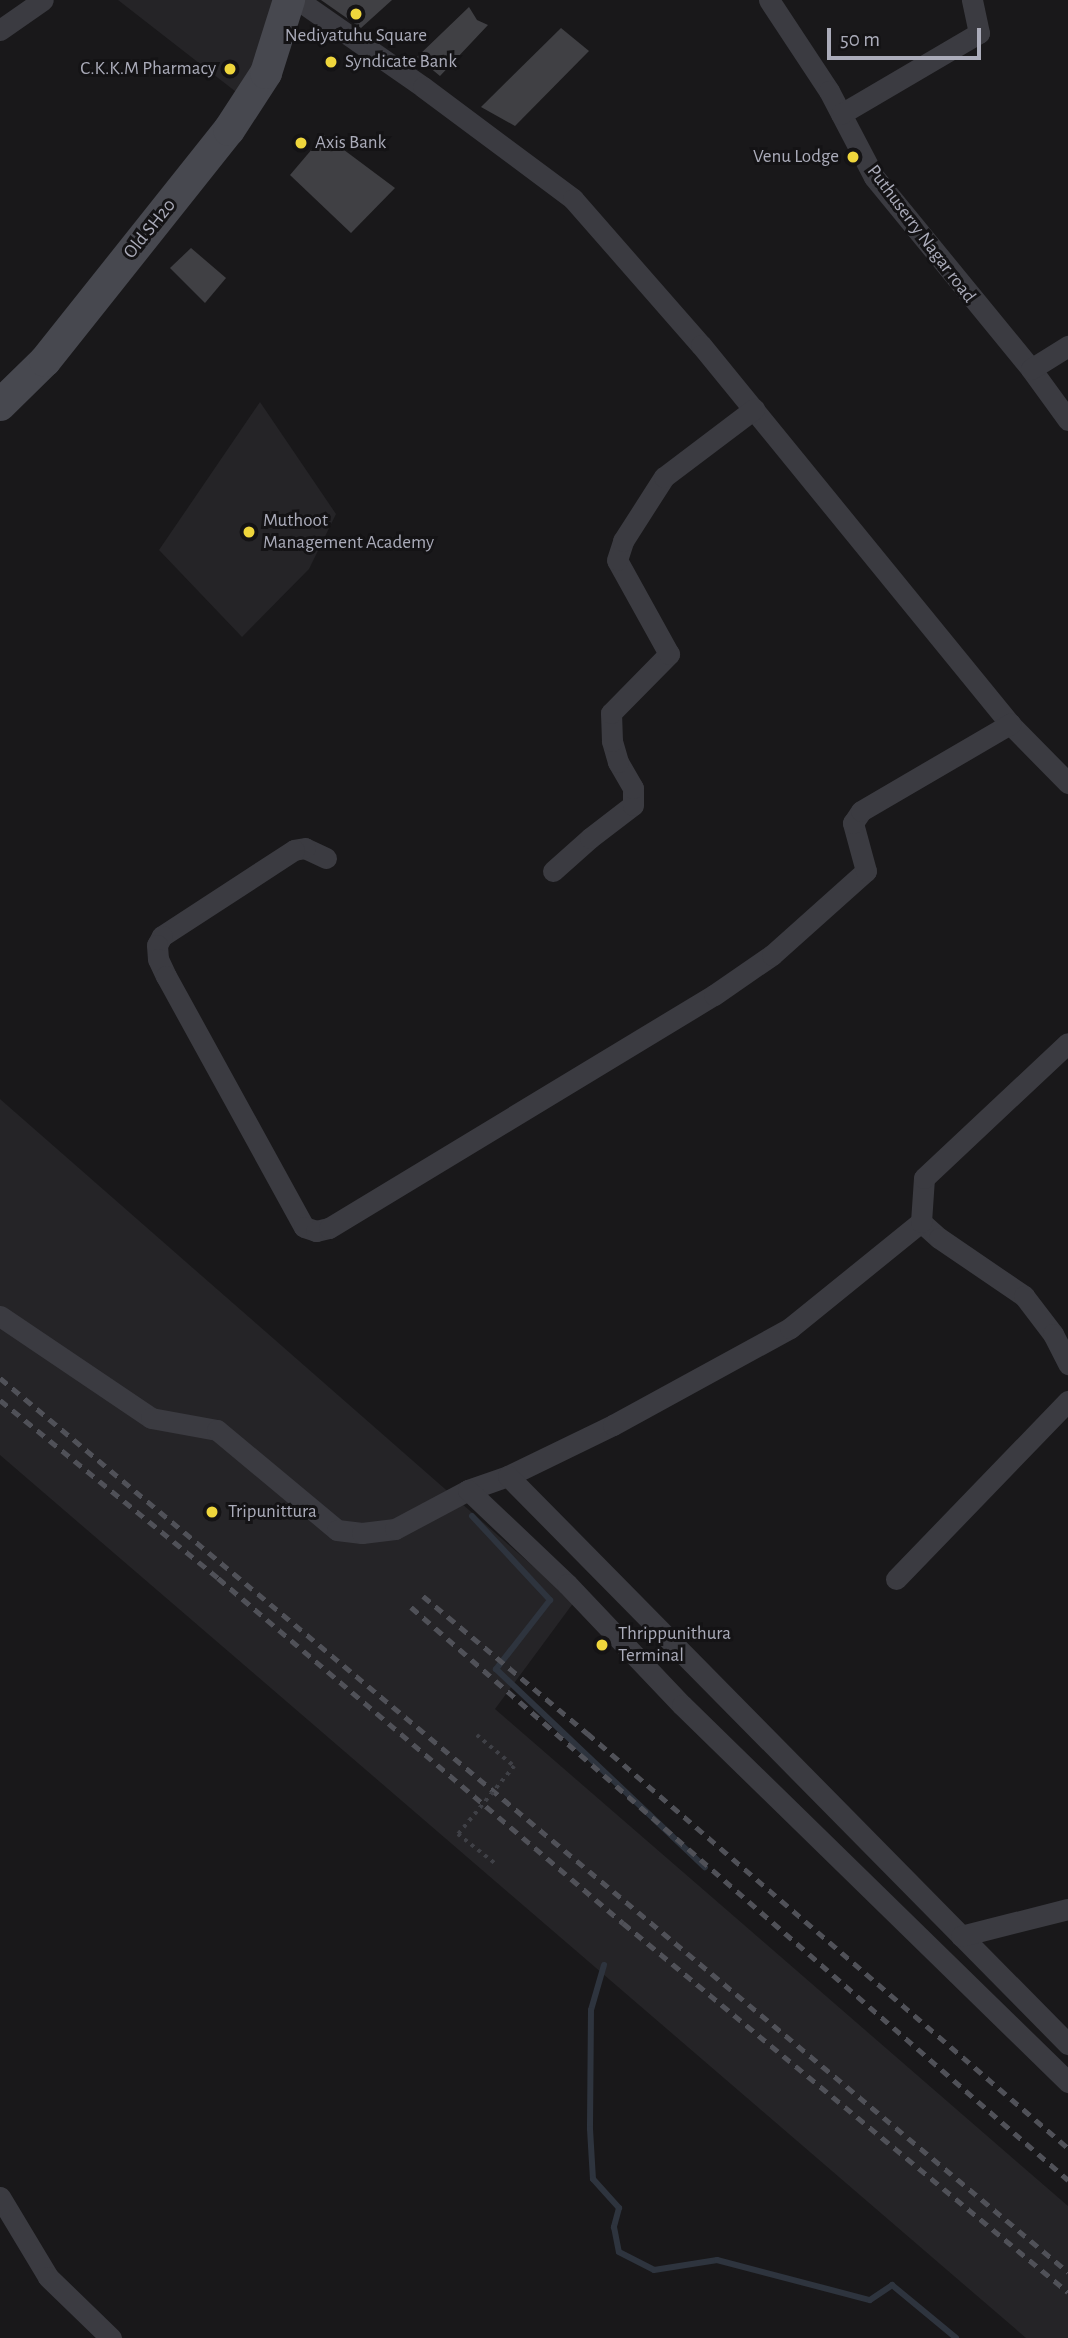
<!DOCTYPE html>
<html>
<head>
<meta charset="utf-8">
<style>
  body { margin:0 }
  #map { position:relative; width:1068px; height:2338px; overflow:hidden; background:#19181a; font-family:"Alegreya Sans",sans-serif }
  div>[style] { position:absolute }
  .built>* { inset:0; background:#252427 }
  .stream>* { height:6px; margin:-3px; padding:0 3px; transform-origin:3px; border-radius:3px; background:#2e343e }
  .building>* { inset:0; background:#404044 }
  .path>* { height:3.5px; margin-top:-1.75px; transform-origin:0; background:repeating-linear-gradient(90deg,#3f4046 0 3.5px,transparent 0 8.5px) }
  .minor>* { height:21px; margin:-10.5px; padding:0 10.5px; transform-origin:10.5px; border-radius:10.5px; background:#3b3b41 }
  .secondary>* { height:32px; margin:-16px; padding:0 16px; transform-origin:16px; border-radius:16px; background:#47484f }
  .rail>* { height:5px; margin-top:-2.5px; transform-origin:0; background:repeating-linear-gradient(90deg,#505158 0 9px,transparent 0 16px) }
  .path-bridge>* { height:3.5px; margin-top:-1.75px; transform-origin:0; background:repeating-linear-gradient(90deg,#3f4046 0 3.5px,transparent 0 8.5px) }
  .dots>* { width:19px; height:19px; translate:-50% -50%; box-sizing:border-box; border:4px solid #141315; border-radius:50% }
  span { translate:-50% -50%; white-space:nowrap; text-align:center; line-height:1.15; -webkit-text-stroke:6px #141315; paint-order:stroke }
  .poi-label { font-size:19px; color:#abacba }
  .left { translate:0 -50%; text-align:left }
  .right { translate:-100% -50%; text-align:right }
  .street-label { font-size:19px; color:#abacba }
  .scale { position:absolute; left:827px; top:28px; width:154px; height:32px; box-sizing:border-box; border:4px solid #abacba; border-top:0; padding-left:9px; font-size:21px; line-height:24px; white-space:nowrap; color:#abacba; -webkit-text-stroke:5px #141315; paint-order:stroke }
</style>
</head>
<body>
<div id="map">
  <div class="built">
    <div style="clip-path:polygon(118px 0,279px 0,240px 95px)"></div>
    <div style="clip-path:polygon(260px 402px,336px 514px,309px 569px,242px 637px,159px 550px)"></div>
    <div style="clip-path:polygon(0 1099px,574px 1602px,495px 1709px,1068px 2206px,1068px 2338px,1026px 2338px,0 1455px)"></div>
  </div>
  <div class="stream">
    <div style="left:472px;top:1516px;width:115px;rotate:47.1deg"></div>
    <div style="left:550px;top:1600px;width:88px;rotate:128deg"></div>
    <div style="left:496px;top:1669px;width:288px;rotate:43.5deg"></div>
    <div style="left:604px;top:1965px;width:47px;rotate:106.1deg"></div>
    <div style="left:591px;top:2010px;width:119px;rotate:90.5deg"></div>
    <div style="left:590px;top:2129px;width:50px;rotate:86.6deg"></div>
    <div style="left:593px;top:2179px;width:39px;rotate:48deg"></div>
    <div style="left:619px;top:2208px;width:20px;rotate:105deg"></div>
    <div style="left:614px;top:2227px;width:25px;rotate:79deg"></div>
    <div style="left:619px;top:2252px;width:39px;rotate:27deg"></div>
    <div style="left:654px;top:2270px;width:64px;rotate:-9deg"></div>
    <div style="left:717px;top:2260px;width:158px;rotate:14.7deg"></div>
    <div style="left:870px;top:2300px;width:27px;rotate:-34deg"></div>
    <div style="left:892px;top:2285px;width:83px;rotate:39.6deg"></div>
  </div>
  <div class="building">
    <div style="clip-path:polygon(321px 0,392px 0,361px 28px)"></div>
    <div style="clip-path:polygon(469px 7px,477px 20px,488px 25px,440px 76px,417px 57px)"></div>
    <div style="clip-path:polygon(561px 28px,589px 51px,515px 126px,481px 107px)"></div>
    <div style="clip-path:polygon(324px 135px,395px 188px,351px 233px,290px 175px)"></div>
    <div style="clip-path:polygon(191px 248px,226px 278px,205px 303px,170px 268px)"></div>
  </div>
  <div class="path">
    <div style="left:477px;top:1735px;width:48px;rotate:40deg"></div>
    <div style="left:458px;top:1834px;width:48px;rotate:38.3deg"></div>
  </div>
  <div class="minor">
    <div style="left:298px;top:0;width:152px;rotate:34.8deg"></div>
    <div style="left:423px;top:87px;width:187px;rotate:36.7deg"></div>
    <div style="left:573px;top:199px;width:194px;rotate:48.8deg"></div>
    <div style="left:701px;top:345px;width:489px;rotate:50.8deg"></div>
    <div style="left:1010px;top:724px;width:83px;rotate:45.5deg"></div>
    <div style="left:769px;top:0;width:109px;rotate:56.6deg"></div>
    <div style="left:829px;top:91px;width:97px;rotate:62.4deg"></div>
    <div style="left:874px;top:177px;width:248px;rotate:50.7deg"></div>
    <div style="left:1031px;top:369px;width:63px;rotate:54deg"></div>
    <div style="left:0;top:30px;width:52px;rotate:-34.9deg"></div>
    <div style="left:841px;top:114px;width:160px;rotate:-30.4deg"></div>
    <div style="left:979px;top:33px;width:34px;rotate:-102deg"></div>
    <div style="left:1031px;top:369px;width:44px;rotate:-31.9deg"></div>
    <div style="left:326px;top:858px;width:23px;rotate:-155deg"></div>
    <div style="left:305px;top:848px;width:11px;rotate:170deg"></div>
    <div style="left:294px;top:850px;width:158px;rotate:146.9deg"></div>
    <div style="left:162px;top:936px;width:10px;rotate:119deg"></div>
    <div style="left:157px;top:945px;width:14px;rotate:86deg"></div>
    <div style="left:158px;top:959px;width:19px;rotate:65deg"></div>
    <div style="left:166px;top:976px;width:286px;rotate:61.2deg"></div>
    <div style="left:304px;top:1227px;width:13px;rotate:18deg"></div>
    <div style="left:316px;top:1231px;width:13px;rotate:-13deg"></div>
    <div style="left:329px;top:1228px;width:450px;rotate:-31.2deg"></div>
    <div style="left:714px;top:995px;width:70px;rotate:-34.6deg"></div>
    <div style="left:772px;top:955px;width:126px;rotate:-41.8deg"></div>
    <div style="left:866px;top:871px;width:50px;rotate:-105.2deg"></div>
    <div style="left:853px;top:823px;width:14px;rotate:-56deg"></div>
    <div style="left:861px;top:811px;width:173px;rotate:-30.3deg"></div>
    <div style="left:553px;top:871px;width:50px;rotate:-41.7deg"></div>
    <div style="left:590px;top:838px;width:54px;rotate:-37.5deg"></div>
    <div style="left:633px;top:805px;width:17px;rotate:-90deg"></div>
    <div style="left:633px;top:788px;width:30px;rotate:-120deg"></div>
    <div style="left:618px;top:762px;width:22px;rotate:-106deg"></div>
    <div style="left:612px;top:741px;width:28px;rotate:-92deg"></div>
    <div style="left:611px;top:713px;width:83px;rotate:-45.5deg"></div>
    <div style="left:669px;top:654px;width:107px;rotate:-119deg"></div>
    <div style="left:617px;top:560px;width:20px;rotate:-72deg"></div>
    <div style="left:623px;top:541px;width:76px;rotate:-57.4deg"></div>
    <div style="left:664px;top:477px;width:113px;rotate:-37.1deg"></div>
    <div style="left:921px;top:1222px;width:24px;rotate:42deg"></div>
    <div style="left:939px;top:1238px;width:103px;rotate:34.3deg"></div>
    <div style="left:1024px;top:1296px;width:48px;rotate:52.7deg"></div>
    <div style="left:1053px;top:1334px;width:34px;rotate:63deg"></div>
    <div style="left:0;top:1316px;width:182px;rotate:34deg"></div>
    <div style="left:151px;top:1418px;width:67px;rotate:10.3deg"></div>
    <div style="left:217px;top:1430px;width:156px;rotate:39.8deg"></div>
    <div style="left:337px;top:1530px;width:25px;rotate:7deg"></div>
    <div style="left:362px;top:1533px;width:33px;rotate:-7deg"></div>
    <div style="left:395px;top:1529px;width:83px;rotate:-28.1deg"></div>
    <div style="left:468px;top:1490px;width:42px;rotate:-19.3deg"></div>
    <div style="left:508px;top:1476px;width:117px;rotate:-25.9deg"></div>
    <div style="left:613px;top:1425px;width:202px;rotate:-28.7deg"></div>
    <div style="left:790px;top:1328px;width:169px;rotate:-39deg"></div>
    <div style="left:921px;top:1222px;width:44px;rotate:-86.1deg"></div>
    <div style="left:924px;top:1178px;width:197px;rotate:-43.2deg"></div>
    <div style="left:508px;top:1476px;width:798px;rotate:45.41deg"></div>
    <div style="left:468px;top:1490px;width:137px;rotate:43.5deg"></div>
    <div style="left:567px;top:1584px;width:167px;rotate:46.5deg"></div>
    <div style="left:682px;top:1705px;width:540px;rotate:44.32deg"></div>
    <div style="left:896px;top:1579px;width:248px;rotate:-46deg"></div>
    <div style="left:961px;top:1936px;width:110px;rotate:-14.2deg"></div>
    <div style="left:0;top:2197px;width:93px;rotate:59deg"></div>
    <div style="left:48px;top:2277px;width:88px;rotate:44.1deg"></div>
  </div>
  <div class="secondary">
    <div style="left:0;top:405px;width:63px;rotate:-44.4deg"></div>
    <div style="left:45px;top:361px;width:295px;rotate:-51.5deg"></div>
    <div style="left:229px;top:130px;width:68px;rotate:-57deg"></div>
    <div style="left:266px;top:73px;width:77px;rotate:-72.5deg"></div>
  </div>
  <div class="rail">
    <div style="left:0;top:1378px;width:1393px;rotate:39.93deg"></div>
    <div style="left:0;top:1400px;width:281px;rotate:39.2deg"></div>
    <div style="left:218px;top:1578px;width:532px;rotate:40.43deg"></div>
    <div style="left:623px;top:1923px;width:578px;rotate:39.67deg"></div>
    <div style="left:423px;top:1596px;width:214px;rotate:39.9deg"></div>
    <div style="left:587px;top:1733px;width:635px;rotate:40.79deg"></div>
    <div style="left:411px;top:1607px;width:872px;rotate:41.09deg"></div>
  </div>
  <div class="path-bridge">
    <div style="left:458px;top:1834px;width:88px;rotate:-50.5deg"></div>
  </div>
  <div class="dots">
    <div style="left:356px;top:14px;background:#efd63c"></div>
    <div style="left:331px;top:62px;background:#efd63c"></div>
    <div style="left:230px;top:69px;background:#efd63c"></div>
    <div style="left:301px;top:143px;background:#efd63c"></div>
    <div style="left:853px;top:157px;background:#efd63c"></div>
    <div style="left:249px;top:532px;background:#efd63c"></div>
    <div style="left:212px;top:1512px;background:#efd63c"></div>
    <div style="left:602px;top:1645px;background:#efd63c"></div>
  </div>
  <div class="poi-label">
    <span style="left:356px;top:36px">Nediyatuhu Square</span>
    <span class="left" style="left:345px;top:62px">Syndicate Bank</span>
    <span class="right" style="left:216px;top:69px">C.K.K.M Pharmacy</span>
    <span class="left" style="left:315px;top:143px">Axis Bank</span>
    <span class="right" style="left:839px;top:157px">Venu Lodge</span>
    <span class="left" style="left:263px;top:532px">Muthoot<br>Management Academy</span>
    <span class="left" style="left:228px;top:1512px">Tripunittura</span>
    <span class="left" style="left:618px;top:1645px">Thrippunithura<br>Terminal</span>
  </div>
  <div class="street-label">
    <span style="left:150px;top:229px;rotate:-51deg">Old SH20</span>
    <span style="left:921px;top:234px;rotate:53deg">Puthuserry Nagar road</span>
  </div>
  <div class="scale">50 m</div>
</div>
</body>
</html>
